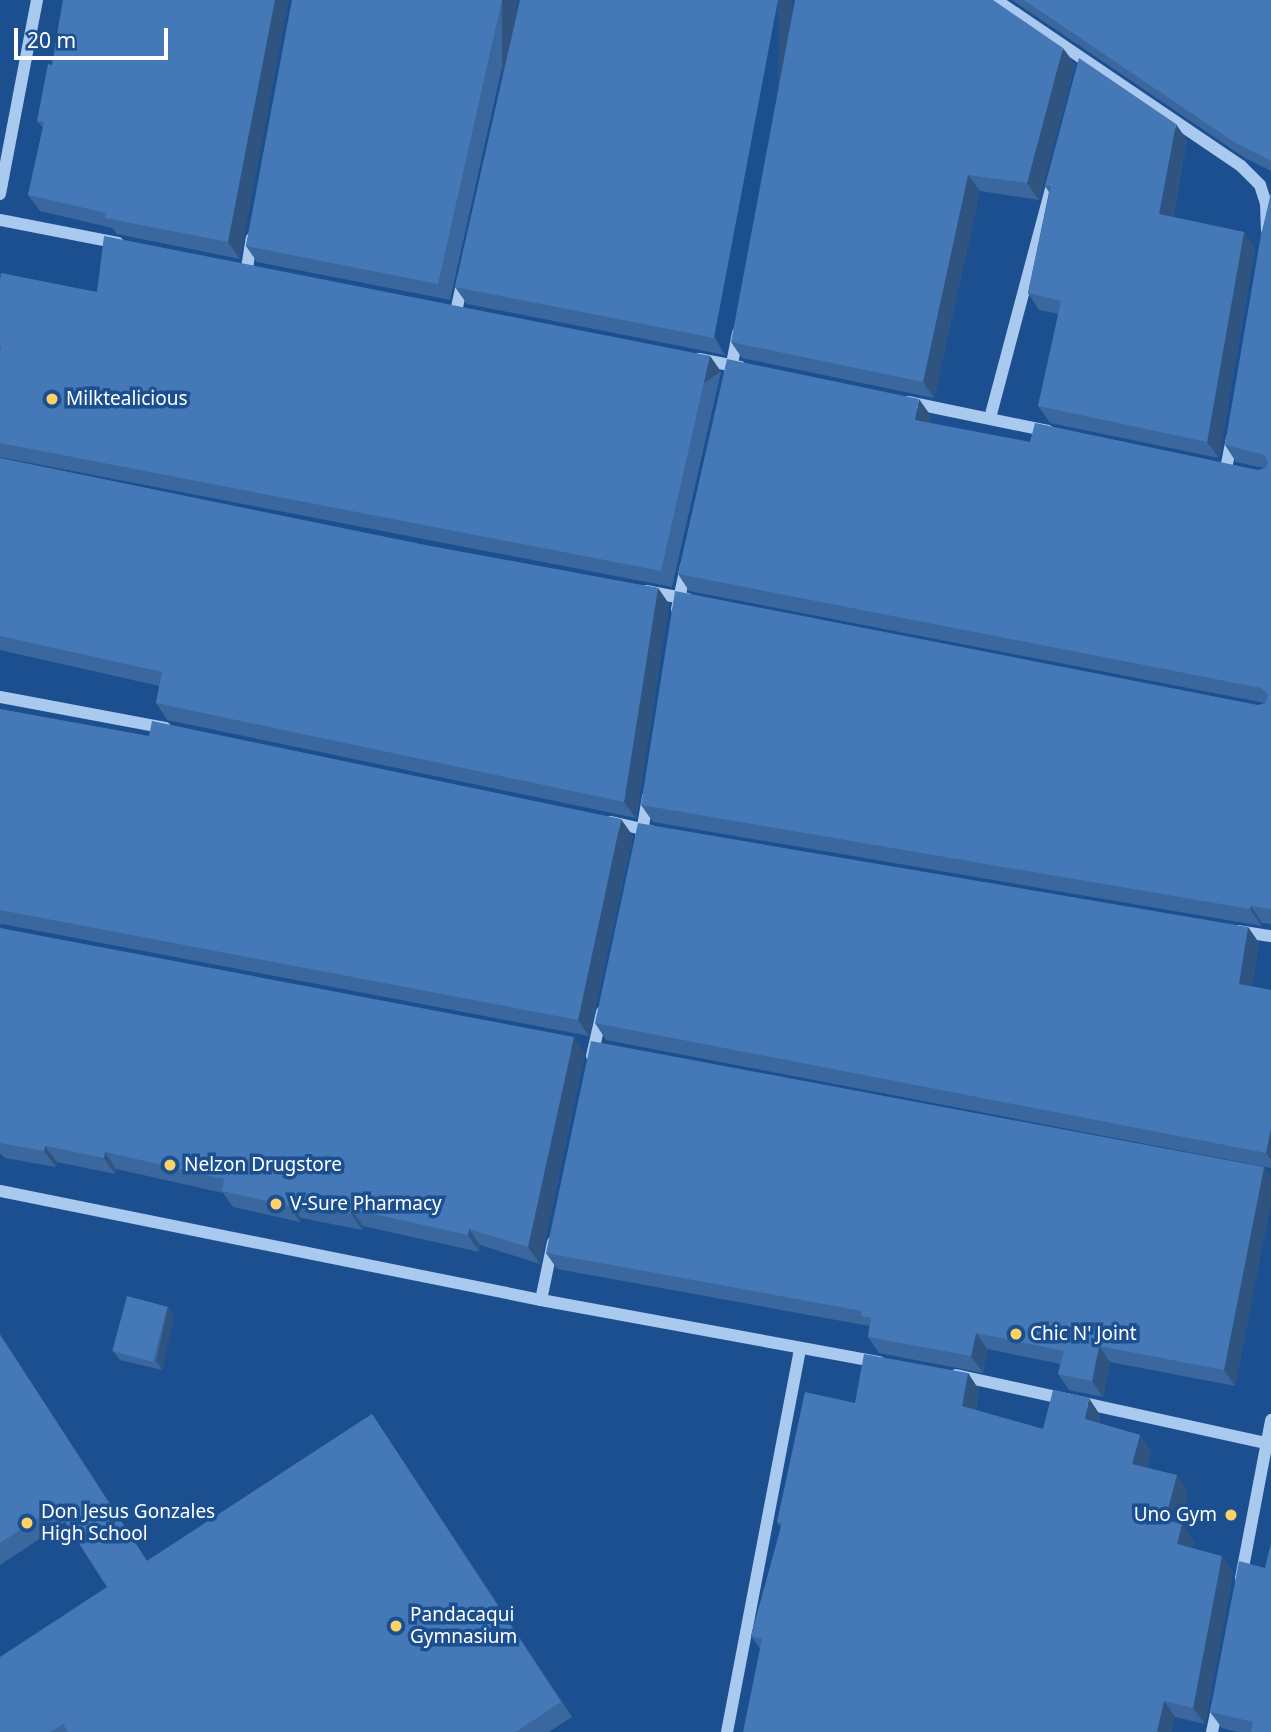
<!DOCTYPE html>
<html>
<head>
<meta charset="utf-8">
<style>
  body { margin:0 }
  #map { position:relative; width:1271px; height:1732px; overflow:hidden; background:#1b4f8f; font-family:"Noto Sans",sans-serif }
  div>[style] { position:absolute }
  .minor>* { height:12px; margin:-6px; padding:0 6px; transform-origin:6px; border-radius:6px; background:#a9c9ee }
  .wall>* { inset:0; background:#3a679d }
  .shaded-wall>* { inset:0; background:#305480; transform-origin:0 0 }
  .building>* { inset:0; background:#4478b7; transform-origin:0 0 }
  .dots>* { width:19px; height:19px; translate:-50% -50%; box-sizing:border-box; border:4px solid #1b4f8f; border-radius:50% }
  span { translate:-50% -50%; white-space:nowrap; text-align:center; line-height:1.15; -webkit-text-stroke:7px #1b4f8f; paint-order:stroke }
  .poi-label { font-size:19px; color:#fff }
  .left { translate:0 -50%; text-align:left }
  .right { translate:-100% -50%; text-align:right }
  .scale { position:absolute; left:14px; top:28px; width:154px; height:32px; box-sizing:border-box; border:4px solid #fff; border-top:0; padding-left:9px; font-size:21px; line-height:24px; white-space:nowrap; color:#fff; -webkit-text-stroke:5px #1b4f8f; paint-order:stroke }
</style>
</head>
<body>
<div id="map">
  <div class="minor">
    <div style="left:996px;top:0;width:296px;rotate:34.1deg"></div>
    <div style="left:1241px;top:166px;width:27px;rotate:45deg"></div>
    <div style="left:1260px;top:185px;width:19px;rotate:72deg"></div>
    <div style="left:1266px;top:203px;width:27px;rotate:88deg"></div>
    <div style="left:0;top:194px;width:197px;rotate:-79.2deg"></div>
    <div style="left:0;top:220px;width:120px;rotate:11deg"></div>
    <div style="left:247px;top:268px;width:30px;rotate:-81deg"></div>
    <div style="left:456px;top:312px;width:33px;rotate:-78deg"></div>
    <div style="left:699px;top:359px;width:42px;rotate:11deg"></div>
    <div style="left:730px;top:374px;width:42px;rotate:-79deg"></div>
    <div style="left:908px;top:402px;width:143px;rotate:11.7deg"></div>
    <div style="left:990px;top:418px;width:237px;rotate:-75.1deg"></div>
    <div style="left:1226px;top:469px;width:32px;rotate:-79deg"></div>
    <div style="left:646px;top:591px;width:42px;rotate:11deg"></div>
    <div style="left:677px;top:609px;width:44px;rotate:-78.2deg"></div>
    <div style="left:0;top:697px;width:168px;rotate:10.6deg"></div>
    <div style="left:611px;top:822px;width:41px;rotate:12.7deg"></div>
    <div style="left:641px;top:838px;width:42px;rotate:-80.3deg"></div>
    <div style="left:1238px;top:931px;width:33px;rotate:9deg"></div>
    <div style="left:592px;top:1056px;width:45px;rotate:-77.2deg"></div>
    <div style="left:0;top:1191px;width:552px;rotate:11.39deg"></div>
    <div style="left:541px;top:1300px;width:344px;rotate:10.4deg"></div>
    <div style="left:541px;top:1300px;width:59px;rotate:-78.3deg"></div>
    <div style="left:956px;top:1375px;width:322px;rotate:12.4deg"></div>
    <div style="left:1241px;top:1578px;width:161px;rotate:-79.2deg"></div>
    <div style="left:727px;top:1732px;width:391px;rotate:-79.2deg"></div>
    <div style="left:1212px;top:1732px;width:30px;rotate:-78deg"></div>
  </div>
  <div class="wall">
    <div style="clip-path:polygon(63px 0,240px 259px,117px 234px,112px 228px,40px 211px,28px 195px,43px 128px,37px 121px,52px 65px)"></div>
    <div style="clip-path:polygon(292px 0,517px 0,450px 300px,257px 262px,246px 246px)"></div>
    <div style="clip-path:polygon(520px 0,725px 355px,467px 304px,455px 287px)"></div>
    <div style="clip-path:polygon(1012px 0,1271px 0,1271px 171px,1245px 158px)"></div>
    <div style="clip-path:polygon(1075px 64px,1039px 200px,980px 191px,934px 398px,742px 358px,731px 342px)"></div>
    <div style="clip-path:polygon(1187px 140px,1173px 217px,1244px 232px,1255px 248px,1219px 458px,1050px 423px,1038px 406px,1059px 314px,1039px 310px,1028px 293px,1049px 192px,1045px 186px)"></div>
    <div style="clip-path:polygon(1271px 193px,1271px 924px,1262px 923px,1262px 926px,653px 822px,641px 805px,1258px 705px,1265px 703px,689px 591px,678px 574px,931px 416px,929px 423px,1030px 442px,1258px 470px,1264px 468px,1236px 462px,1225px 445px)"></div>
    <div style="clip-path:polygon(0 280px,97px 292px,710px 356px,721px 372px,672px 587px,0 457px)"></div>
    <div style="clip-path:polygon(0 458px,430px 546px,658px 588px,669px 604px,636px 818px,167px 720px,156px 703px,159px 686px,0 650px)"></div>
    <div style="clip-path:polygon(0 709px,633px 836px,589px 1036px,2px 924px,0 925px)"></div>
    <div style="clip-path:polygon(1248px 927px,1259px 943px,1252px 986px,1271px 990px,1271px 1168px,606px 1040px,595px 1023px)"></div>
    <div style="clip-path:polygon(0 928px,585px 1053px,540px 1264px,480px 1245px,479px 1252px,363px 1226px,362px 1230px,301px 1218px,300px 1222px,233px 1207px,223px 1193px,116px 1169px,115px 1174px,57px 1162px,56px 1167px,5px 1158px,2px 1155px,0 1154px)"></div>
    <div style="clip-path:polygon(1264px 1167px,1271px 1177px,1271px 1202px,1235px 1386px,1110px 1362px,1103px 1397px,1069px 1390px,1058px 1374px,1060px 1364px,987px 1349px,983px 1373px,879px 1353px,868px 1337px,869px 1327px,869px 1326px,557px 1269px,546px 1253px)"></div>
    <div style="clip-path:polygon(168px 1307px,174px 1316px,162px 1370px,120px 1360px,113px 1351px)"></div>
    <div style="clip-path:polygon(0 1334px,147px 1561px,372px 1414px,572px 1717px,549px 1732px,0 1732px,107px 1587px,65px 1522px,0 1565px)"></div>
    <div style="clip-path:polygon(968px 1373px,979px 1390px,976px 1410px,1043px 1429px,1100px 1415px,1099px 1423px,1140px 1435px,1151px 1452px,1147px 1468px,1188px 1492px,1180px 1524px,1194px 1541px,1192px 1548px,1233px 1572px,1205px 1724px,1175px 1717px,760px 1649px,751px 1636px,781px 1528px,777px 1522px,855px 1403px)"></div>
    <div style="clip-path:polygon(1265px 1568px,1271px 1732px,1237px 1732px,1222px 1728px,1210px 1712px)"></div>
  </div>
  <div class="shaded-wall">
    <div style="clip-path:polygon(275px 0,289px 0,240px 259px,228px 242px)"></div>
    <div style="left:502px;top:0;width:15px;height:291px"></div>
    <div style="left:778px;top:0;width:14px;height:344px"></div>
    <div style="clip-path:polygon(1063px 48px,1075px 64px,1039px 200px,1027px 183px)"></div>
    <div style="clip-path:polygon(1176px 124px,1187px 140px,1170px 230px,1159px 214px)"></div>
    <div style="clip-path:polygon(968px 175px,980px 191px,934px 398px,923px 382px)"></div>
    <div style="clip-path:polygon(1244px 232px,1255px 248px,1219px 458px,1207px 442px)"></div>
    <div style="left:710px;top:356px;width:19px;height:221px;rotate:55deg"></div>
    <div style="clip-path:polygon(919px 399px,931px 416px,926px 437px,915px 420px)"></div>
    <div style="clip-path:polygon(658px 588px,669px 604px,636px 818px,624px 802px)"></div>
    <div style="clip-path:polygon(621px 819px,633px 836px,589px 1036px,578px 1020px)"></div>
    <div style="clip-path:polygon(1251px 906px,1262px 923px,1262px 926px,1250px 909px)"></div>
    <div style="clip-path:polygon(1248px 927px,1259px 943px,1250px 1000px,1239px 984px)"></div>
    <div style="clip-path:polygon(574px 1037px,585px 1053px,540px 1264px,528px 1247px)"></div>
    <div style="clip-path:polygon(1271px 1128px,1271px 1160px,1266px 1153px)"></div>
    <div style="clip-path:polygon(45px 1146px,57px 1162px,56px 1167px,44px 1151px)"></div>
    <div style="clip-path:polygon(105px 1152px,116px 1169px,115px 1174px,104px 1158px)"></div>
    <div style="clip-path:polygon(1264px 1167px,1271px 1177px,1271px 1202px,1235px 1386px,1224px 1370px)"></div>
    <div style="clip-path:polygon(290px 1201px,301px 1218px,300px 1222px,289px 1206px)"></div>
    <div style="clip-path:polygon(351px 1209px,363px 1226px,362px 1230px,351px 1213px)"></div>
    <div style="clip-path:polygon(469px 1229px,480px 1245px,479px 1252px,468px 1235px)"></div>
    <div style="clip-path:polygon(168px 1307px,174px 1316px,162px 1370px,156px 1361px)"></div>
    <div style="clip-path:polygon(976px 1333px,987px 1349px,983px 1373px,971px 1356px)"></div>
    <div style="clip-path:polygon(0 1334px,157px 1576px,147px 1561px)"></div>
    <div style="clip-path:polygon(1099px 1346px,1110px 1362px,1103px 1397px,1092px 1381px)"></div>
    <div style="clip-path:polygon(968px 1373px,979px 1390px,973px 1423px,962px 1406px)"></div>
    <div style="clip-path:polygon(1089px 1398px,1100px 1415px,1096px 1435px,1085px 1419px)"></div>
    <div style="clip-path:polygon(1140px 1435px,1151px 1452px,1143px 1480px,1132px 1464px)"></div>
    <div style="clip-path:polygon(1177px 1475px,1188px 1492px,1177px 1536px,1165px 1520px)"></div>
    <div style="clip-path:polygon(1182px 1524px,1194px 1541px,1189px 1560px,1177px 1544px)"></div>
    <div style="clip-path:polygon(1222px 1556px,1233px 1572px,1205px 1724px,1193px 1708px)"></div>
    <div style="clip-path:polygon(1164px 1701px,1175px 1717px,1172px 1732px,1157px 1732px)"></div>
  </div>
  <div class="building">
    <div style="clip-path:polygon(63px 0,275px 0,228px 242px,105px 218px,106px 213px,28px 195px,44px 122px,37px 121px,48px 64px,52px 65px)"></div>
    <div style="clip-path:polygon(292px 0,502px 0,438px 284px,246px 246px)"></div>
    <div style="clip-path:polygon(520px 0,778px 0,714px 338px,455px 287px)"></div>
    <div style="clip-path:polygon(795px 0,993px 0,1063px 48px,1027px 183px,968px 175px,923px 382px,731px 342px)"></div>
    <div style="clip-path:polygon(1024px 0,1271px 0,1271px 161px,1234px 142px)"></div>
    <div style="clip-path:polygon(1079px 58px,1176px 124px,1159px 214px,1244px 232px,1207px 442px,1038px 406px,1061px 301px,1028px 293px,1051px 186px,1045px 186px)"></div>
    <div style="clip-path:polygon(1271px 193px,1271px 909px,1251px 906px,1250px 909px,641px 805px,675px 591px,1258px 705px,1266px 703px,1268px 694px,1261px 688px,678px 574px,727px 359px,919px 399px,915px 420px,1030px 442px,1035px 423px,1258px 470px,1266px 468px,1268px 463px,1265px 455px,1225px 445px,1261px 235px)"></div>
    <div style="clip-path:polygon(104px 236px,710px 356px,661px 571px,0 443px,0 354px,1px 346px,0 346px,0 280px,1px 273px,97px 292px)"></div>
    <div style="clip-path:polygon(0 458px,430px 546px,658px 588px,624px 802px,156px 703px,162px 672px,0 636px)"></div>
    <div style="clip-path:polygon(0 709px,149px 736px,152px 721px,621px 819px,578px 1020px,0 910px)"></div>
    <div style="clip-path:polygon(638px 823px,1248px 927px,1239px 984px,1271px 990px,1271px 1128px,1266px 1153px,595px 1023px)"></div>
    <div style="clip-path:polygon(0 928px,574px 1037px,528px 1247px,469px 1229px,468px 1235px,351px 1209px,351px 1213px,290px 1201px,289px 1206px,222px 1191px,224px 1179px,105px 1152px,104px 1158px,45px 1146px,44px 1151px,0 1143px)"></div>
    <div style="clip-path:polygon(591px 1041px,1264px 1167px,1224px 1370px,1099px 1346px,1092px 1381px,1058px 1374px,1064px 1351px,976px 1333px,971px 1356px,868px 1337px,871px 1318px,861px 1316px,862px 1311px,546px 1253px)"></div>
    <div style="left:127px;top:1296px;width:42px;height:57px;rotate:15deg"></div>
    <div style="clip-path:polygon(0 1335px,147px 1561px,372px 1414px,561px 1702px,516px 1732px,68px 1732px,63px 1724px,50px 1732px,0 1732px,0 1657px,107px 1587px,56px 1507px,0 1543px)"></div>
    <div style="clip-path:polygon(864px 1354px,968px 1373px,962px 1406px,1043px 1429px,1053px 1390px,1089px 1398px,1085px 1419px,1140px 1435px,1132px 1464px,1177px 1475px,1165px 1520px,1182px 1524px,1177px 1544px,1222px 1556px,1193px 1708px,1164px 1701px,1157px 1732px,743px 1732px,762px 1639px,751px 1636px,782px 1523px,777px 1522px,805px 1392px,855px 1403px)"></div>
    <div style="clip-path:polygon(1271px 1543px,1271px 1732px,1251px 1732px,1253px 1722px,1210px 1712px,1239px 1561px,1265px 1568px)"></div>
  </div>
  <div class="dots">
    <div style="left:52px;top:399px;background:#ffd166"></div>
    <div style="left:170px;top:1165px;background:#ffd166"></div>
    <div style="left:276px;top:1204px;background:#ffd166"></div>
    <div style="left:1016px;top:1334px;background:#ffd166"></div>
    <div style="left:1231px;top:1515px;background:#ffd166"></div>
    <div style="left:27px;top:1523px;background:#ffd166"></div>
    <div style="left:396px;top:1626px;background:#ffd166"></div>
  </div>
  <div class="poi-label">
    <span class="left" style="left:66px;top:399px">Milktealicious</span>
    <span class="left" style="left:184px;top:1165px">Nelzon Drugstore</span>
    <span class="left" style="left:290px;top:1204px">V-Sure Pharmacy</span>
    <span class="left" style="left:1030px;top:1334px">Chic N' Joint</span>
    <span class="left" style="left:41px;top:1523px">Don Jesus Gonzales<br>High School</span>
    <span class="right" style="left:1217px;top:1515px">Uno Gym</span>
    <span class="left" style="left:410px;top:1626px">Pandacaqui<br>Gymnasium</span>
  </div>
  <div class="scale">20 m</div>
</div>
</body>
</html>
